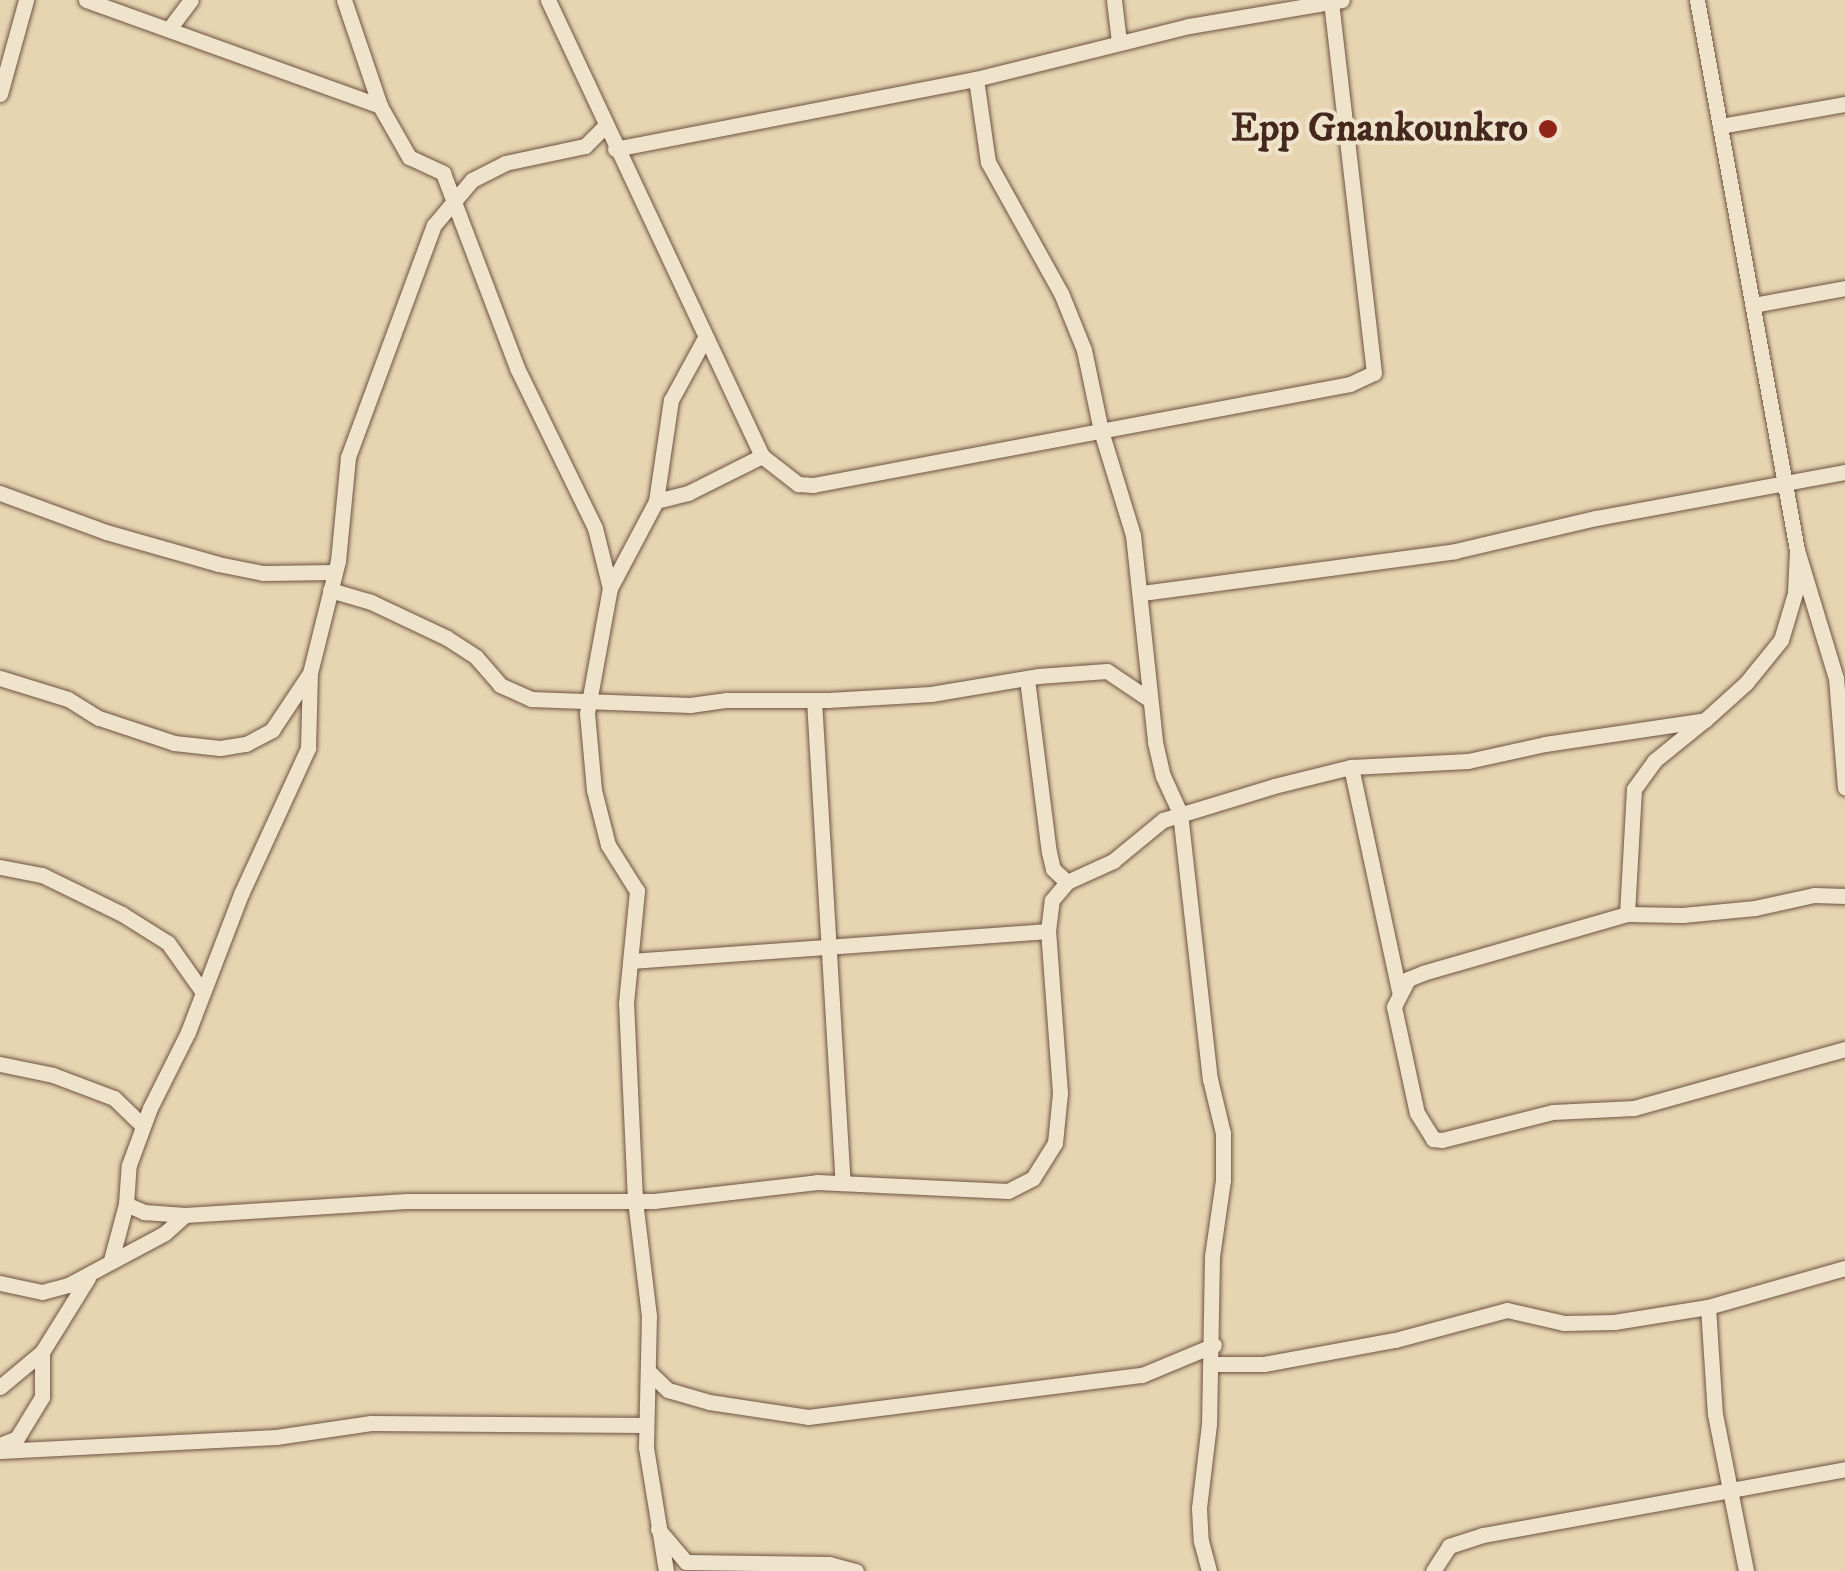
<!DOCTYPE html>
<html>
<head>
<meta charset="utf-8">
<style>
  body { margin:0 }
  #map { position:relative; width:1845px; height:1571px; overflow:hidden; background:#e7d4b1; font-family:"IM FELL DW Pica",serif }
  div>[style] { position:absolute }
  .roads { filter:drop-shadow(0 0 2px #6e5342) drop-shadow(0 0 2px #6e5342) }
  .minor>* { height:15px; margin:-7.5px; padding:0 7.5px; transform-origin:7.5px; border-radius:7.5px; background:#efe3cc }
  .dots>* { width:28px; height:28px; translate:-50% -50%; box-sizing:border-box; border:5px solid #efe3cc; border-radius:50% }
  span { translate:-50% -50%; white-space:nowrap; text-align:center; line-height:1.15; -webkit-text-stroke:8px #efe3cc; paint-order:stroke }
  .poi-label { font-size:40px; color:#45281d; font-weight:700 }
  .right { translate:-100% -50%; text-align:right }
</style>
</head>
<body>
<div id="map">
  <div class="roads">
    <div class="minor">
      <div style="left:86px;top:0;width:313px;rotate:19.8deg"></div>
      <div style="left:380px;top:106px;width:59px;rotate:60.4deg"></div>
      <div style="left:409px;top:157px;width:38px;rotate:25deg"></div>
      <div style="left:443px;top:173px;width:209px;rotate:69.2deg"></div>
      <div style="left:517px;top:368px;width:178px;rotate:64deg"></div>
      <div style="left:595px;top:528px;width:62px;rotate:76deg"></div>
      <div style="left:344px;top:0;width:112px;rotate:71.2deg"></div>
      <div style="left:548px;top:0;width:504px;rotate:64.86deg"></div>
      <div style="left:762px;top:456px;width:46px;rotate:37.9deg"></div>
      <div style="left:798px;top:484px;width:15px;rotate:4deg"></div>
      <div style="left:813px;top:485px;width:546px;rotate:-10.65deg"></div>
      <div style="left:1350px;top:384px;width:26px;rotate:-25deg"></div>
      <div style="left:1374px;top:373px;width:374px;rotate:-96.6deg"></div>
      <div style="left:1114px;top:0;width:42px;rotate:83.2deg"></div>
      <div style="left:1697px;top:0;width:559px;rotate:79.7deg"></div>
      <div style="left:1797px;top:550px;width:134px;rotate:73.1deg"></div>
      <div style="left:1836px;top:678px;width:110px;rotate:85.3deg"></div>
      <div style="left:169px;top:29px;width:36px;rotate:-53deg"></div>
      <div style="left:976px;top:79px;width:84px;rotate:81.8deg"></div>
      <div style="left:988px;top:162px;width:150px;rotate:60.9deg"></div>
      <div style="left:1061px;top:293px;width:61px;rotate:68deg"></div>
      <div style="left:1084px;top:350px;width:83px;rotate:78.1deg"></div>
      <div style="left:1101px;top:431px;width:109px;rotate:72.9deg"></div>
      <div style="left:1133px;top:535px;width:208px;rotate:83.9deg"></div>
      <div style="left:1155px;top:742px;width:35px;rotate:77deg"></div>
      <div style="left:1163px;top:776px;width:41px;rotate:65.3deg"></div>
      <div style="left:1180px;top:813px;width:268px;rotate:83.6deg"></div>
      <div style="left:1210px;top:1079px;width:56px;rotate:76.5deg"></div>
      <div style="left:1223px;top:1133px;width:47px;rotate:90deg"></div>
      <div style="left:1223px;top:1180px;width:77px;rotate:98.2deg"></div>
      <div style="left:1212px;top:1256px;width:168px;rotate:91deg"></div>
      <div style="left:1209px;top:1424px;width:85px;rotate:96.8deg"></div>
      <div style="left:1199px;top:1508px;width:33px;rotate:87deg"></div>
      <div style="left:1201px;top:1541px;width:31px;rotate:75deg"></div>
      <div style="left:0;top:94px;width:98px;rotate:-74.5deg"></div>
      <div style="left:1720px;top:126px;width:127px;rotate:-10deg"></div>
      <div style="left:615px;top:149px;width:368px;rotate:-11deg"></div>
      <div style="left:976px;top:79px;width:219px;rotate:-14deg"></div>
      <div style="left:1189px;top:26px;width:155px;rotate:-9.6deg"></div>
      <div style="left:1753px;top:305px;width:94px;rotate:-10.5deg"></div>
      <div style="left:0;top:493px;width:113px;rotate:20.2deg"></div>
      <div style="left:106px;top:532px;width:116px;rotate:15.9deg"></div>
      <div style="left:218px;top:564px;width:46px;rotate:11.3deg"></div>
      <div style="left:263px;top:573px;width:72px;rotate:-0.8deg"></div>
      <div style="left:656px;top:501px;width:33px;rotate:-14deg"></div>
      <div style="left:688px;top:493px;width:83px;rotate:-26.6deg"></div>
      <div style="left:330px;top:590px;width:43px;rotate:16.3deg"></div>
      <div style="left:371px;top:602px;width:84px;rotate:25.3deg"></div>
      <div style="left:447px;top:638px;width:35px;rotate:33deg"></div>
      <div style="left:476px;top:657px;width:37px;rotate:49deg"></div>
      <div style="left:500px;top:685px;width:34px;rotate:24deg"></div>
      <div style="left:531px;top:699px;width:159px;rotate:2.2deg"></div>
      <div style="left:690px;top:705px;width:37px;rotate:-8deg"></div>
      <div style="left:727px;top:700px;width:101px"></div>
      <div style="left:828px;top:700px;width:103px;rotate:-3.3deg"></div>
      <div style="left:931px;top:694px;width:109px;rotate:-9.5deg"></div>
      <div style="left:1038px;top:676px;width:69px;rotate:-4.1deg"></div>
      <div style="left:1107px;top:671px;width:52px;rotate:34deg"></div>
      <div style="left:1142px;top:593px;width:316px;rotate:-7.6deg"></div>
      <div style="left:1455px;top:551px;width:145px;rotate:-13.2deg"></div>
      <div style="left:1596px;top:518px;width:253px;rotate:-10.5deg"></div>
      <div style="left:0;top:678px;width:71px;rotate:17.2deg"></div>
      <div style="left:68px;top:699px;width:36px;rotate:32deg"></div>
      <div style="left:99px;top:718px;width:79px;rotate:18.4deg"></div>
      <div style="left:174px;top:743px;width:46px;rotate:6.2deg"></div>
      <div style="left:220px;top:748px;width:26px;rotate:-9deg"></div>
      <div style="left:246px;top:744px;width:30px;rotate:-28deg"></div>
      <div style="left:272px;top:730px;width:65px;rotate:-56.3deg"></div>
      <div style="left:1027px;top:679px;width:174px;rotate:82.8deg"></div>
      <div style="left:1049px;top:852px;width:17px;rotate:77deg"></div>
      <div style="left:1053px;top:869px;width:19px;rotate:43deg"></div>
      <div style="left:814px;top:700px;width:484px;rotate:86.6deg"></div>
      <div style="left:1351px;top:767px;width:228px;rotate:77.9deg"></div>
      <div style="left:0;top:867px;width:43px;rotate:10.8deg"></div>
      <div style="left:42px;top:875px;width:89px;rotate:26deg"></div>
      <div style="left:122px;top:914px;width:54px;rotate:32.2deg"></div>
      <div style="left:168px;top:943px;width:59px;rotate:54.7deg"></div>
      <div style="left:1845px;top:896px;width:31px;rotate:-178deg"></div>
      <div style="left:1814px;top:895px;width:60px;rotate:167.6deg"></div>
      <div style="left:1755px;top:908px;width:73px;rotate:174.5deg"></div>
      <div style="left:1682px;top:915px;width:55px;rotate:-179deg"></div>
      <div style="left:1627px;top:914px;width:212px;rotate:163.9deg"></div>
      <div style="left:1423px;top:973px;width:16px;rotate:158deg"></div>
      <div style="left:1408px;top:979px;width:31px;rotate:117deg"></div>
      <div style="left:1394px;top:1007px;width:108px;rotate:77.8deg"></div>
      <div style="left:1417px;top:1113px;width:31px;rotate:58deg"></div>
      <div style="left:1433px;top:1139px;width:9px;rotate:6deg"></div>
      <div style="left:1442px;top:1140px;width:114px;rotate:-14.2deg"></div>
      <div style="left:1553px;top:1112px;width:81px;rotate:-2.8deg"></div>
      <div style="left:1634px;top:1108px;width:219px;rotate:-15.6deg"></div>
      <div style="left:1627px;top:914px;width:125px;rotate:-86.8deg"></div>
      <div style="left:1634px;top:789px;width:34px;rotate:-54deg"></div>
      <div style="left:1654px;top:761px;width:62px;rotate:-39.1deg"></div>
      <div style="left:631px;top:961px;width:418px;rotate:-4.1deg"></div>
      <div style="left:0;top:1064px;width:54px;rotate:11.7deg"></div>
      <div style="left:53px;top:1075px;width:65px;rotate:20.7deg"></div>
      <div style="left:114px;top:1098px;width:40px;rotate:44deg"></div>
      <div style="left:126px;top:1204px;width:20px;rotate:24deg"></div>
      <div style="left:144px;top:1212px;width:41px;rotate:4.2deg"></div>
      <div style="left:185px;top:1215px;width:222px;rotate:-3.6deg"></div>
      <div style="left:407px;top:1201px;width:247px"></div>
      <div style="left:654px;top:1201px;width:164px;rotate:-6.6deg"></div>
      <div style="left:817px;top:1182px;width:191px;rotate:2.7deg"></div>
      <div style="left:1008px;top:1191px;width:28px;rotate:-27deg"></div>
      <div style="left:1033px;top:1178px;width:41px;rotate:-57.8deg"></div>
      <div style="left:1055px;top:1143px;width:50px;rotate:-84.3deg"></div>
      <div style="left:1060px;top:1093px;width:162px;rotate:-94.2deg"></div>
      <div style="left:1048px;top:931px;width:31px;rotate:-83deg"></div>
      <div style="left:1052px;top:900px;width:23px;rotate:-50deg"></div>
      <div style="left:1067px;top:882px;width:51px;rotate:-24.5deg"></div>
      <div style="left:1113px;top:861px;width:65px;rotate:-39.4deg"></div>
      <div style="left:1163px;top:820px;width:116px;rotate:-17deg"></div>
      <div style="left:1274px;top:786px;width:79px;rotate:-13.9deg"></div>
      <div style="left:1351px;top:767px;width:117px;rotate:-2.9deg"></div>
      <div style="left:1468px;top:761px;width:79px;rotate:-12.4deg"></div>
      <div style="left:1545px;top:744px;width:162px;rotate:-8.5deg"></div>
      <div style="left:1705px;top:720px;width:55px;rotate:-42.1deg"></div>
      <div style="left:1746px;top:683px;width:55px;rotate:-50.9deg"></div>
      <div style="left:1781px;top:640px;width:49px;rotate:-73.4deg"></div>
      <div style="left:1795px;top:593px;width:43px;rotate:-87.3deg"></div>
      <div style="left:111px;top:1260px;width:58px;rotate:-75deg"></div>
      <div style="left:126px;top:1204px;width:39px;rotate:-86deg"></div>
      <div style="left:129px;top:1165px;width:61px;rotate:-69.8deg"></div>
      <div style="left:150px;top:1108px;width:85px;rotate:-63.4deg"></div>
      <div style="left:188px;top:1032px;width:148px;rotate:-69deg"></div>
      <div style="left:241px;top:894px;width:161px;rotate:-65.3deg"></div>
      <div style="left:308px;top:748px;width:75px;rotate:-88.5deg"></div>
      <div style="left:310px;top:673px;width:115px;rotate:-76deg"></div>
      <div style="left:338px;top:561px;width:104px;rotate:-84.5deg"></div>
      <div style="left:348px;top:457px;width:247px;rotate:-69.7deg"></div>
      <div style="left:434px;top:225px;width:59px;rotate:-49.8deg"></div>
      <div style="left:472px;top:180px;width:37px;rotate:-27deg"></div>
      <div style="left:505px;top:163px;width:82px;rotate:-12deg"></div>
      <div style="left:585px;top:146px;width:28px;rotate:-45deg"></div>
      <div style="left:0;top:1283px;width:43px;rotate:12.1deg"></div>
      <div style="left:42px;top:1292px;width:27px;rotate:-15deg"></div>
      <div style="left:68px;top:1285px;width:110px;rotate:-28.2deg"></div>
      <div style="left:165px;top:1233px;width:27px;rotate:-42deg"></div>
      <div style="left:1708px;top:1307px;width:107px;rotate:86.3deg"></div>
      <div style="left:1715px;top:1414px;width:160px;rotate:78.8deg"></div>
      <div style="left:1213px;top:1364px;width:51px"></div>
      <div style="left:1264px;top:1364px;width:133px;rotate:-10.4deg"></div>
      <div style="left:1395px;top:1340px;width:116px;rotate:-15deg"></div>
      <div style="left:1507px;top:1310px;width:58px;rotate:12.8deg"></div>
      <div style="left:1564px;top:1323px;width:50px;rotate:-1.1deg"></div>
      <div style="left:1614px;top:1322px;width:95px;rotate:-9.1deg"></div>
      <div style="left:1708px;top:1307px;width:142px;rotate:-15.9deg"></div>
      <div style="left:648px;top:1371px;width:28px;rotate:44deg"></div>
      <div style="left:668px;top:1390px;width:43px;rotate:16.3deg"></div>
      <div style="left:709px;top:1402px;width:100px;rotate:8.6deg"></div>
      <div style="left:808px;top:1417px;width:337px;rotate:-7.2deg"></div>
      <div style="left:1142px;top:1375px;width:78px;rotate:-22.6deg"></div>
      <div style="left:0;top:1387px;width:55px;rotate:-39.8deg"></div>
      <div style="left:42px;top:1352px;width:87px;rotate:-58.1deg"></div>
      <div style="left:0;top:1445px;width:18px;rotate:-22deg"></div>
      <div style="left:17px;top:1438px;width:48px;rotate:-58.6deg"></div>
      <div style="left:42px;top:1397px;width:45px;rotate:-90deg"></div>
      <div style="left:0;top:1451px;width:276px;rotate:-2.9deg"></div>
      <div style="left:276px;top:1437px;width:96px;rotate:-8.4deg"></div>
      <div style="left:371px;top:1423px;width:275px;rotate:0.4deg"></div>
      <div style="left:658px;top:1529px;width:43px;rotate:49.7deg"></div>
      <div style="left:686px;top:1562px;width:143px;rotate:0.8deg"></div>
      <div style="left:829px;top:1564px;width:28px;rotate:15deg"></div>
      <div style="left:666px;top:1571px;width:126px;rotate:-99.2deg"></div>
      <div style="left:646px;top:1447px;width:131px;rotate:-88.7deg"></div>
      <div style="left:649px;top:1316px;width:117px;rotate:-96.9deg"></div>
      <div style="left:635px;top:1200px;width:197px;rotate:-92.6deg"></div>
      <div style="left:626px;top:1003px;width:113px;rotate:-84.4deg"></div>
      <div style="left:637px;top:891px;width:54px;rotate:-122.2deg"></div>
      <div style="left:608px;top:845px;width:57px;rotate:-104.3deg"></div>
      <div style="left:594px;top:790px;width:77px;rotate:-95.2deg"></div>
      <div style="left:587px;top:713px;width:127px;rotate:-79.6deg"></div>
      <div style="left:610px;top:588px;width:98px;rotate:-62.1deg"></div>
      <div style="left:656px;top:501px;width:102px;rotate:-81.6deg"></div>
      <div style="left:671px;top:400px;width:71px;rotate:-61.3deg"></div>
      <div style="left:1433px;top:1571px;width:30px;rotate:-57deg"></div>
      <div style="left:1449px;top:1546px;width:36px;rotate:-18deg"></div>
      <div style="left:1483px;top:1535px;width:368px;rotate:-10.3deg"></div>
    </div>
  </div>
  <div class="dots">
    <div style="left:1548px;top:129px;background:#8f2418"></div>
  </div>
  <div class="poi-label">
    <span class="right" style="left:1528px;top:129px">Epp Gnankounkro</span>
  </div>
</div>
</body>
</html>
